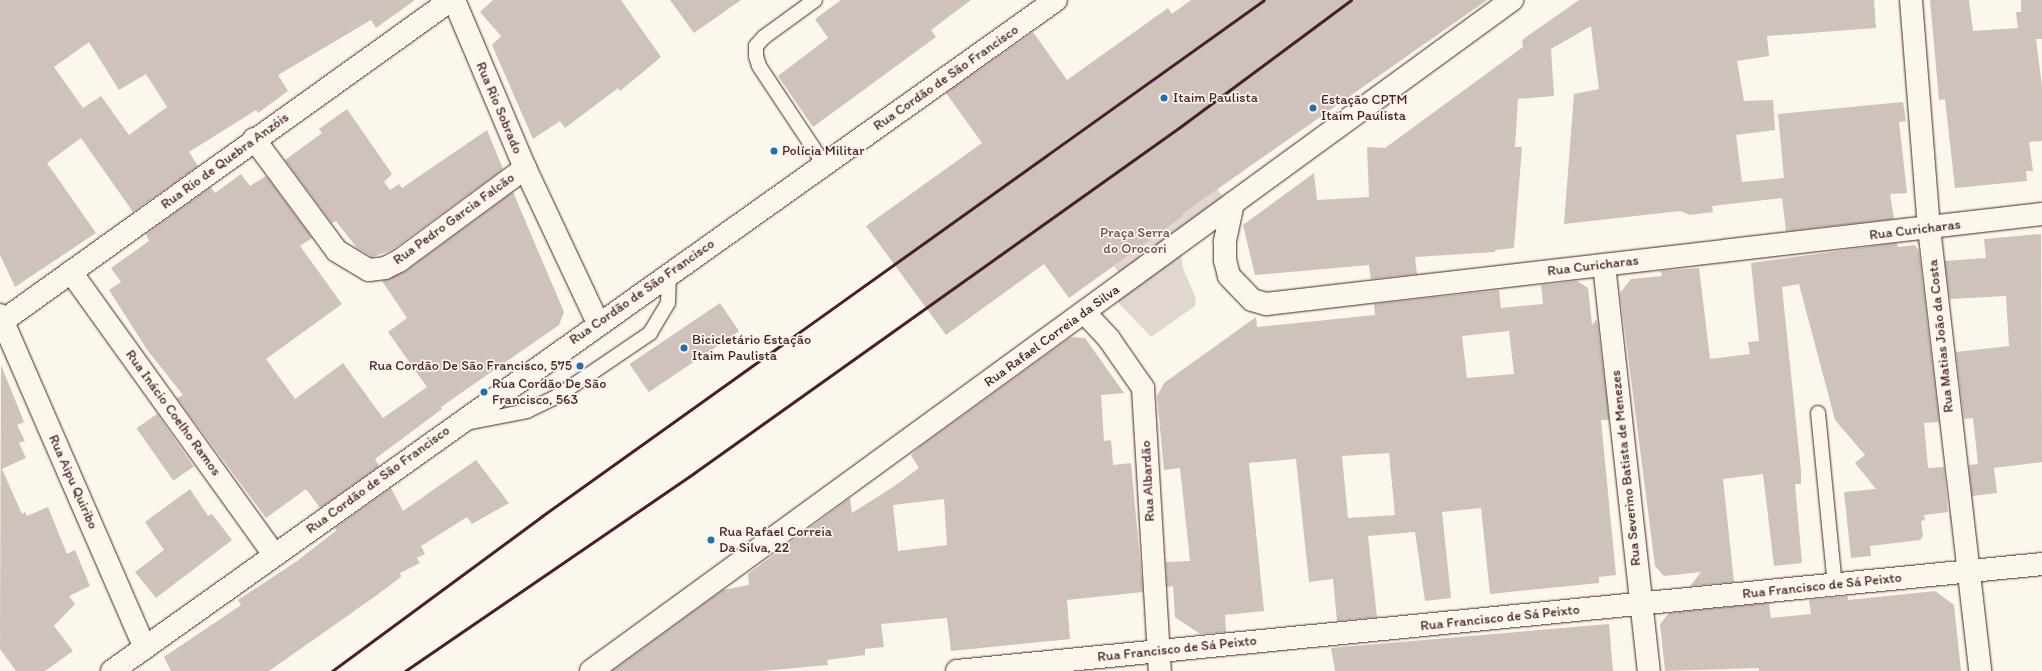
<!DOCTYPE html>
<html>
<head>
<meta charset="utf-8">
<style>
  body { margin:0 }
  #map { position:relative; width:2042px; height:671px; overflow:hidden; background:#fbf7ec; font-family:Itim,sans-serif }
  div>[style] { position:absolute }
  .green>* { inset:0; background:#e2d7d0 }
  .building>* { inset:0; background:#cfc2bc; transform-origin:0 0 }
  .roads { filter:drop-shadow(0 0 1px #4a1f2b) drop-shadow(0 0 1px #4a1f2b) }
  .service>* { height:14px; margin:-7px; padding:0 7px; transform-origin:7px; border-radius:7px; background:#fbf7ec }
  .minor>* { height:22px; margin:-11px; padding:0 11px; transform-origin:11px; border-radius:11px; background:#fbf7ec }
  .tertiary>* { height:22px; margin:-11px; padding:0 11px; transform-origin:11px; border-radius:11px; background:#fbf7ec }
  .rail>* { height:3px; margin:-1.5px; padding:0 1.5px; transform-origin:1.5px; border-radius:1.5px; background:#4a1f2b }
  .dots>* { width:11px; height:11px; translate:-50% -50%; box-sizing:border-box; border:2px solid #fbf7ec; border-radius:50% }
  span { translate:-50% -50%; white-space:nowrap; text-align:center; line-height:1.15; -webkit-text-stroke:3.5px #fbf7ec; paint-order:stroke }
  .street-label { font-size:14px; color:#4a1f2b }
  .poi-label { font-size:14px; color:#4a1f2b }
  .left { translate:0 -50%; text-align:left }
  .right { translate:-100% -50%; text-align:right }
  .park-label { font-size:14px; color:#704d54 }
</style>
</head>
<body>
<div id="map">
  <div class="green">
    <div style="clip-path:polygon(1196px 161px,1228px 203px,1180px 247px,1183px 268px,1196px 299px,1195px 306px,1151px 337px,1115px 299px,1123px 278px,1093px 239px)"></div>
  </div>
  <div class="building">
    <div style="clip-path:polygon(evenodd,0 0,415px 0,376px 28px,371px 20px,278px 75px,288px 91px,258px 113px,256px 110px,189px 152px,198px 166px,133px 212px,81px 138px,47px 163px,96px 233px,15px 287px,0 255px,0 0,89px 42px,119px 90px,146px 74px,167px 107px,129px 135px,101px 96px,83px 108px,54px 67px,89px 42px)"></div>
    <div style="clip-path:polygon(493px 0,621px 0,661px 57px,620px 91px,618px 88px,565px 128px,560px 121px,533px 139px,492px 45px,501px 36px,480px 12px)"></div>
    <div style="clip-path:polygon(670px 0,741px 0,694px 33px)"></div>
    <div style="clip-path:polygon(841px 0,971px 0,931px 30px,936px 37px,813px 127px,778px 76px,828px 38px,815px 19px)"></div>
    <div style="clip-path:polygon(1191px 0,1487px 0,1182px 214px,1183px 216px,1069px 298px,1044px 264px,946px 335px,866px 226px,982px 143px,946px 93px,1033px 32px,1067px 80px,1168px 8px,1172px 14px)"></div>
    <div style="clip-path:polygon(1579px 0,1874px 0,1876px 28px,1767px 36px,1769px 56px,1737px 61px,1744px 101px,1773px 100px,1775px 130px,1736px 135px,1742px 182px,1784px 178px,1778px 114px,1903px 102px,1906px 121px,1899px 122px,1907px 193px,1890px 194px,1894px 219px,1786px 231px,1782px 198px,1712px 206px,1713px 212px,1690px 215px,1680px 211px,1564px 224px,1574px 94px,1599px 89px,1591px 26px,1551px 49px,1554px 96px,1518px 99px,1515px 147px,1522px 147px,1514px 248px,1495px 250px,1495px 252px,1415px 257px,1417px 274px,1371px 279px,1369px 265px,1255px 275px,1243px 225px,1314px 173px,1317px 200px,1369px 197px,1367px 147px,1385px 148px,1523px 47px,1522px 40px)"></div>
    <div style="clip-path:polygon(1930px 0,1969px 0,1973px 31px,2018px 28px,2016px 12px,2021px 12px,2021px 0,2042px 0,2042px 39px,2036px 39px,2042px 87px,2042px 141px,2029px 142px,2033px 171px,2026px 171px,2027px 181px,1955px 188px,1945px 99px,1939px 100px)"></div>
    <div style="clip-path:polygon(347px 109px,392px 174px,384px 182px,390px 190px,399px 184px,402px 188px,487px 130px,503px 169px,392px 250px,372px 257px,357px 248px,336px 221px,332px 223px,285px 160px,322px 133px,319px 129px)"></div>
    <div style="clip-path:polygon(241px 174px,250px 186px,266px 176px,312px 238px,300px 246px,342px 304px,266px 359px,295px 399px,343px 363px,383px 418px,427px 387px,388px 332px,407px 318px,382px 281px,406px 271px,513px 192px,564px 312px,559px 325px,441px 407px,442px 409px,375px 459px,379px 466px,320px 508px,306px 489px,266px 518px,177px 398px,183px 395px,148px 351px,109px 290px,121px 282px,111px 268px,149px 241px,146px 234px,211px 187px,215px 193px)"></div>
    <div style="clip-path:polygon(2041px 234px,2042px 462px,1994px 468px,1997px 493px,1972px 496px,1969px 465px,1978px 464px,1973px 418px,1964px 419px,1956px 352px,2009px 346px,2006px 296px,1950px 299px,1945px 261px,1986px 258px,1984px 239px)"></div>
    <div style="clip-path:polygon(1897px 243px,1898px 247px,1915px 245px,1919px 251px,1939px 422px,1924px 423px,1928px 468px,1944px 467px,1948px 512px,1924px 515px,1925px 520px,1921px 521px,1923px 536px,1920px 540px,1870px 546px,1871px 556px,1851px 558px,1844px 492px,1876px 489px,1855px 463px,1865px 455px,1835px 420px,1799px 284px,1782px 287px,1801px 471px,1801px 484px,1795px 484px,1802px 563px,1774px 566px,1763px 474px,1723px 479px,1734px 582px,1690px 586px,1701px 572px,1664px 576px,1655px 566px,1620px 293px,1631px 279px,1662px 276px,1661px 271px,1699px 268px,1710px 359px,1750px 354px,1748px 342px,1759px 341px,1751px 263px)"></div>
    <div style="clip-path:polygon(evenodd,1577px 281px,1588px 288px,1592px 325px,1597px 319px,1609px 420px,1601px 420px,1616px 575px,1599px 577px,1599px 583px,1490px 594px,1481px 508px,1442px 512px,1451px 598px,1425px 601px,1415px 532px,1368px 536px,1377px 617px,1337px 621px,1333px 579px,1309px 582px,1296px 459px,1249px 463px,1264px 611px,1225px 615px,1226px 632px,1200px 634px,1175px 617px,1173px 586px,1167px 587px,1166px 562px,1190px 561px,1180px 468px,1164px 470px,1157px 396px,1164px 383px,1256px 317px,1257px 327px,1375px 315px,1374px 304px,1499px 290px,1501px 308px,1543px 304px,1541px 285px,1577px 281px,1509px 331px,1514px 374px,1467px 378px,1462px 336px,1509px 331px,1577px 281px,1389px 453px,1395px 515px,1348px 518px,1342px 456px,1389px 453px)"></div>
    <div style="left:720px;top:303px;width:34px;height:109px;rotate:56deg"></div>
    <div style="clip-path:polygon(evenodd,1071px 337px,1085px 338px,1124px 393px,1101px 395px,1104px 441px,1111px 440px,1113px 465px,1131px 463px,1143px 592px,1067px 600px,1070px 639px,951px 651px,947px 618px,881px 624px,884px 647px,865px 649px,865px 655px,827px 660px,828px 665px,762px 671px,612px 671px,723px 590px,749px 585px,748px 574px,850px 498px,852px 513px,896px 485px,919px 468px,911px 455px,922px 445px,1071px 337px,944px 499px,947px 545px,898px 551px,893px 505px,944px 499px)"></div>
    <div style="clip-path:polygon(1px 365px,24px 422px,17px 425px,25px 441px,19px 443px,26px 458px,2px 469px,22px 514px,25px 512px,27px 516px,48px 507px,67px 554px,75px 550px,90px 586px,69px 596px,75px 604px,54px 626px,73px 651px,45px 671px,16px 671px,0 649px)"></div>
    <div style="left:157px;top:414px;width:64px;height:25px;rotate:55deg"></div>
    <div style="clip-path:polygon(476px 460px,509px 503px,472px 524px,467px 517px,421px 546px,425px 554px,417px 558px,420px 563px,400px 573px,401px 577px,377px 595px,269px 671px,171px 671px,164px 657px,241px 605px,238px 600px,297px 561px,337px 530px,335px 528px,391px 488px,403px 511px)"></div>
    <div style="clip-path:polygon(190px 489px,208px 516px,212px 514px,232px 540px,156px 598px,135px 572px,164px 550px,145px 522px)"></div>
    <div style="clip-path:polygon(1935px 591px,1954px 605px,1961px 671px,1759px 671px,1759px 668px,1665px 671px,1660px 624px,1669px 613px,1769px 603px,1771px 618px,1811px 614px,1809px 600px,1848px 596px,1848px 600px)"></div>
    <div style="clip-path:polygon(1609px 624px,1613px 671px,1335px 671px,1331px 648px)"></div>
  </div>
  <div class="roads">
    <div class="service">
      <div style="left:815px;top:0;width:63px;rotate:144deg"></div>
      <div style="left:764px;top:37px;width:12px;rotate:132deg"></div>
      <div style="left:756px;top:46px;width:10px;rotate:90deg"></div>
      <div style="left:756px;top:56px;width:10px;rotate:73deg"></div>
      <div style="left:759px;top:66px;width:118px;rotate:56.4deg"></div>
      <div style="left:1818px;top:413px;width:173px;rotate:84.4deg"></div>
      <div style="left:466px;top:423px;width:62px;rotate:-11.1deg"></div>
      <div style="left:527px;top:411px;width:32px;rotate:-26deg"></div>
      <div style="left:556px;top:397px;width:114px;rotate:-34.2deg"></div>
      <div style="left:650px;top:333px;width:35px;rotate:-59deg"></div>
      <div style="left:668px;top:303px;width:30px;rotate:-88deg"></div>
    </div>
    <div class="minor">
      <div style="left:454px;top:0;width:182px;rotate:67.1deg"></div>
      <div style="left:525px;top:168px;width:171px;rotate:64.8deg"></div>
      <div style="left:1911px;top:0;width:229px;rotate:85.5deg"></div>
      <div style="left:1929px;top:228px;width:446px;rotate:83.4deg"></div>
      <div style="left:254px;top:139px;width:139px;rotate:53.5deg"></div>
      <div style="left:337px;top:251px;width:37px;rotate:31deg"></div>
      <div style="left:369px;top:270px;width:16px;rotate:-7deg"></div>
      <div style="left:385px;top:268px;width:16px;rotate:-27deg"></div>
      <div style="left:399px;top:261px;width:157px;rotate:-36.4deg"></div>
      <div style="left:1233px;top:203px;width:40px;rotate:102deg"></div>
      <div style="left:1225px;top:242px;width:18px;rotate:90deg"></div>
      <div style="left:1225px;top:260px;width:16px;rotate:76deg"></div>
      <div style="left:1229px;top:276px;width:33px;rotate:46deg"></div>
      <div style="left:1252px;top:300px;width:15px;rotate:16deg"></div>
      <div style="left:1266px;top:304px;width:781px;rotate:-6.62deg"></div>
      <div style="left:1604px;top:265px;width:408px;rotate:83.7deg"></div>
      <div style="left:71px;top:272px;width:348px;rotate:54.3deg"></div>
      <div style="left:1084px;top:312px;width:37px;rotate:47deg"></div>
      <div style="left:1109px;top:339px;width:60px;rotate:55.2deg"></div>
      <div style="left:1143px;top:388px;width:284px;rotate:86.6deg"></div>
      <div style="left:0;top:323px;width:555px;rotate:-35.61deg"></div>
      <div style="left:591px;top:671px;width:1140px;rotate:-36.08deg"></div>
      <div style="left:957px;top:671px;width:1090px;rotate:-5.63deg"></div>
    </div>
    <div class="tertiary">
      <div style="left:0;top:315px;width:363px;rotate:66.5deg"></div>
      <div style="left:112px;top:671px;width:1158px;rotate:-35.41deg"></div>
    </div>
  </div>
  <div class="rail">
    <div style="left:332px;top:671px;width:261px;rotate:-36.4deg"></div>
    <div style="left:542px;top:516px;width:887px;rotate:-35.55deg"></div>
    <div style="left:405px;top:671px;width:350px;rotate:-34.4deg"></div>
    <div style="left:694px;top:473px;width:597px;rotate:-35.45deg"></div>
    <div style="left:1180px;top:127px;width:213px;rotate:-36.6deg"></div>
  </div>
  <div class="dots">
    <div style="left:1164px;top:98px;background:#1f6fb2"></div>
    <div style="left:1313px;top:108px;background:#1f6fb2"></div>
    <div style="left:774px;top:151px;background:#1f6fb2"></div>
    <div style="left:684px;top:348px;background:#1f6fb2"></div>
    <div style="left:580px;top:366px;background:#1f6fb2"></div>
    <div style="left:484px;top:392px;background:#1f6fb2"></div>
    <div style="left:711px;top:540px;background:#1f6fb2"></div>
  </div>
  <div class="street-label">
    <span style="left:946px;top:78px;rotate:-35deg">Rua Cordão de São Francisco</span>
    <span style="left:499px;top:108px;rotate:67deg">Rua Rio Sobrado</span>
    <span style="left:225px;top:161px;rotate:-36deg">Rua Rio de Quebra Anzóis</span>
    <span style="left:454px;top:219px;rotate:-36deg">Rua Pedro Garcia Falcão</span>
    <span style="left:1915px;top:230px;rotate:-7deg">Rua Curicharas</span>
    <span style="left:1593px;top:266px;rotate:-7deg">Rua Curicharas</span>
    <span style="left:642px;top:292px;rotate:-35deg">Rua Cordão de São Francisco</span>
    <span style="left:1052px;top:336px;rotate:-36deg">Rua Rafael Correia da Silva</span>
    <span style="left:1941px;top:336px;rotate:-96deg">Rua Matias João da Costa</span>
    <span style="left:173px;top:413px;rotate:54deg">Rua Inácio Coelho Ramos</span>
    <span style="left:1626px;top:468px;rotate:-96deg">Rua Severino Batista de Menezes</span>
    <span style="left:378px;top:480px;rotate:-36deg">Rua Cordão de São Francisco</span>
    <span style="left:1148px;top:481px;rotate:-93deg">Rua Albardão</span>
    <span style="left:73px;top:482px;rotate:66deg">Rua Aipu Quiribo</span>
    <span style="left:1822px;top:586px;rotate:-6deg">Rua Francisco de Sá Peixto</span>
    <span style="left:1500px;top:618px;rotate:-6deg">Rua Francisco de Sá Peixto</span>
    <span style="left:1177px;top:649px;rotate:-6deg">Rua Francisco de Sá Peixto</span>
  </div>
  <div class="poi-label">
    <span class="left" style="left:1173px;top:98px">Itaim Paulista</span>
    <span class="left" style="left:1321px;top:108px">Estação CPTM<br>Itaim Paulista</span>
    <span class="left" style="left:782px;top:151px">Polícia Militar</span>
    <span class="left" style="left:692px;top:348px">Bicicletário Estação<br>Itaim Paulista</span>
    <span class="right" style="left:572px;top:366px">Rua Cordão De São Francisco, 575</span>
    <span class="left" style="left:492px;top:392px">Rua Cordão De São<br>Francisco, 563</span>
    <span class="left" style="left:719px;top:540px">Rua Rafael Correia<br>Da Silva, 22</span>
  </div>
  <div class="park-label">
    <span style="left:1135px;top:241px">Praça Serra<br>do Orocori</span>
  </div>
</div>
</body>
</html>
